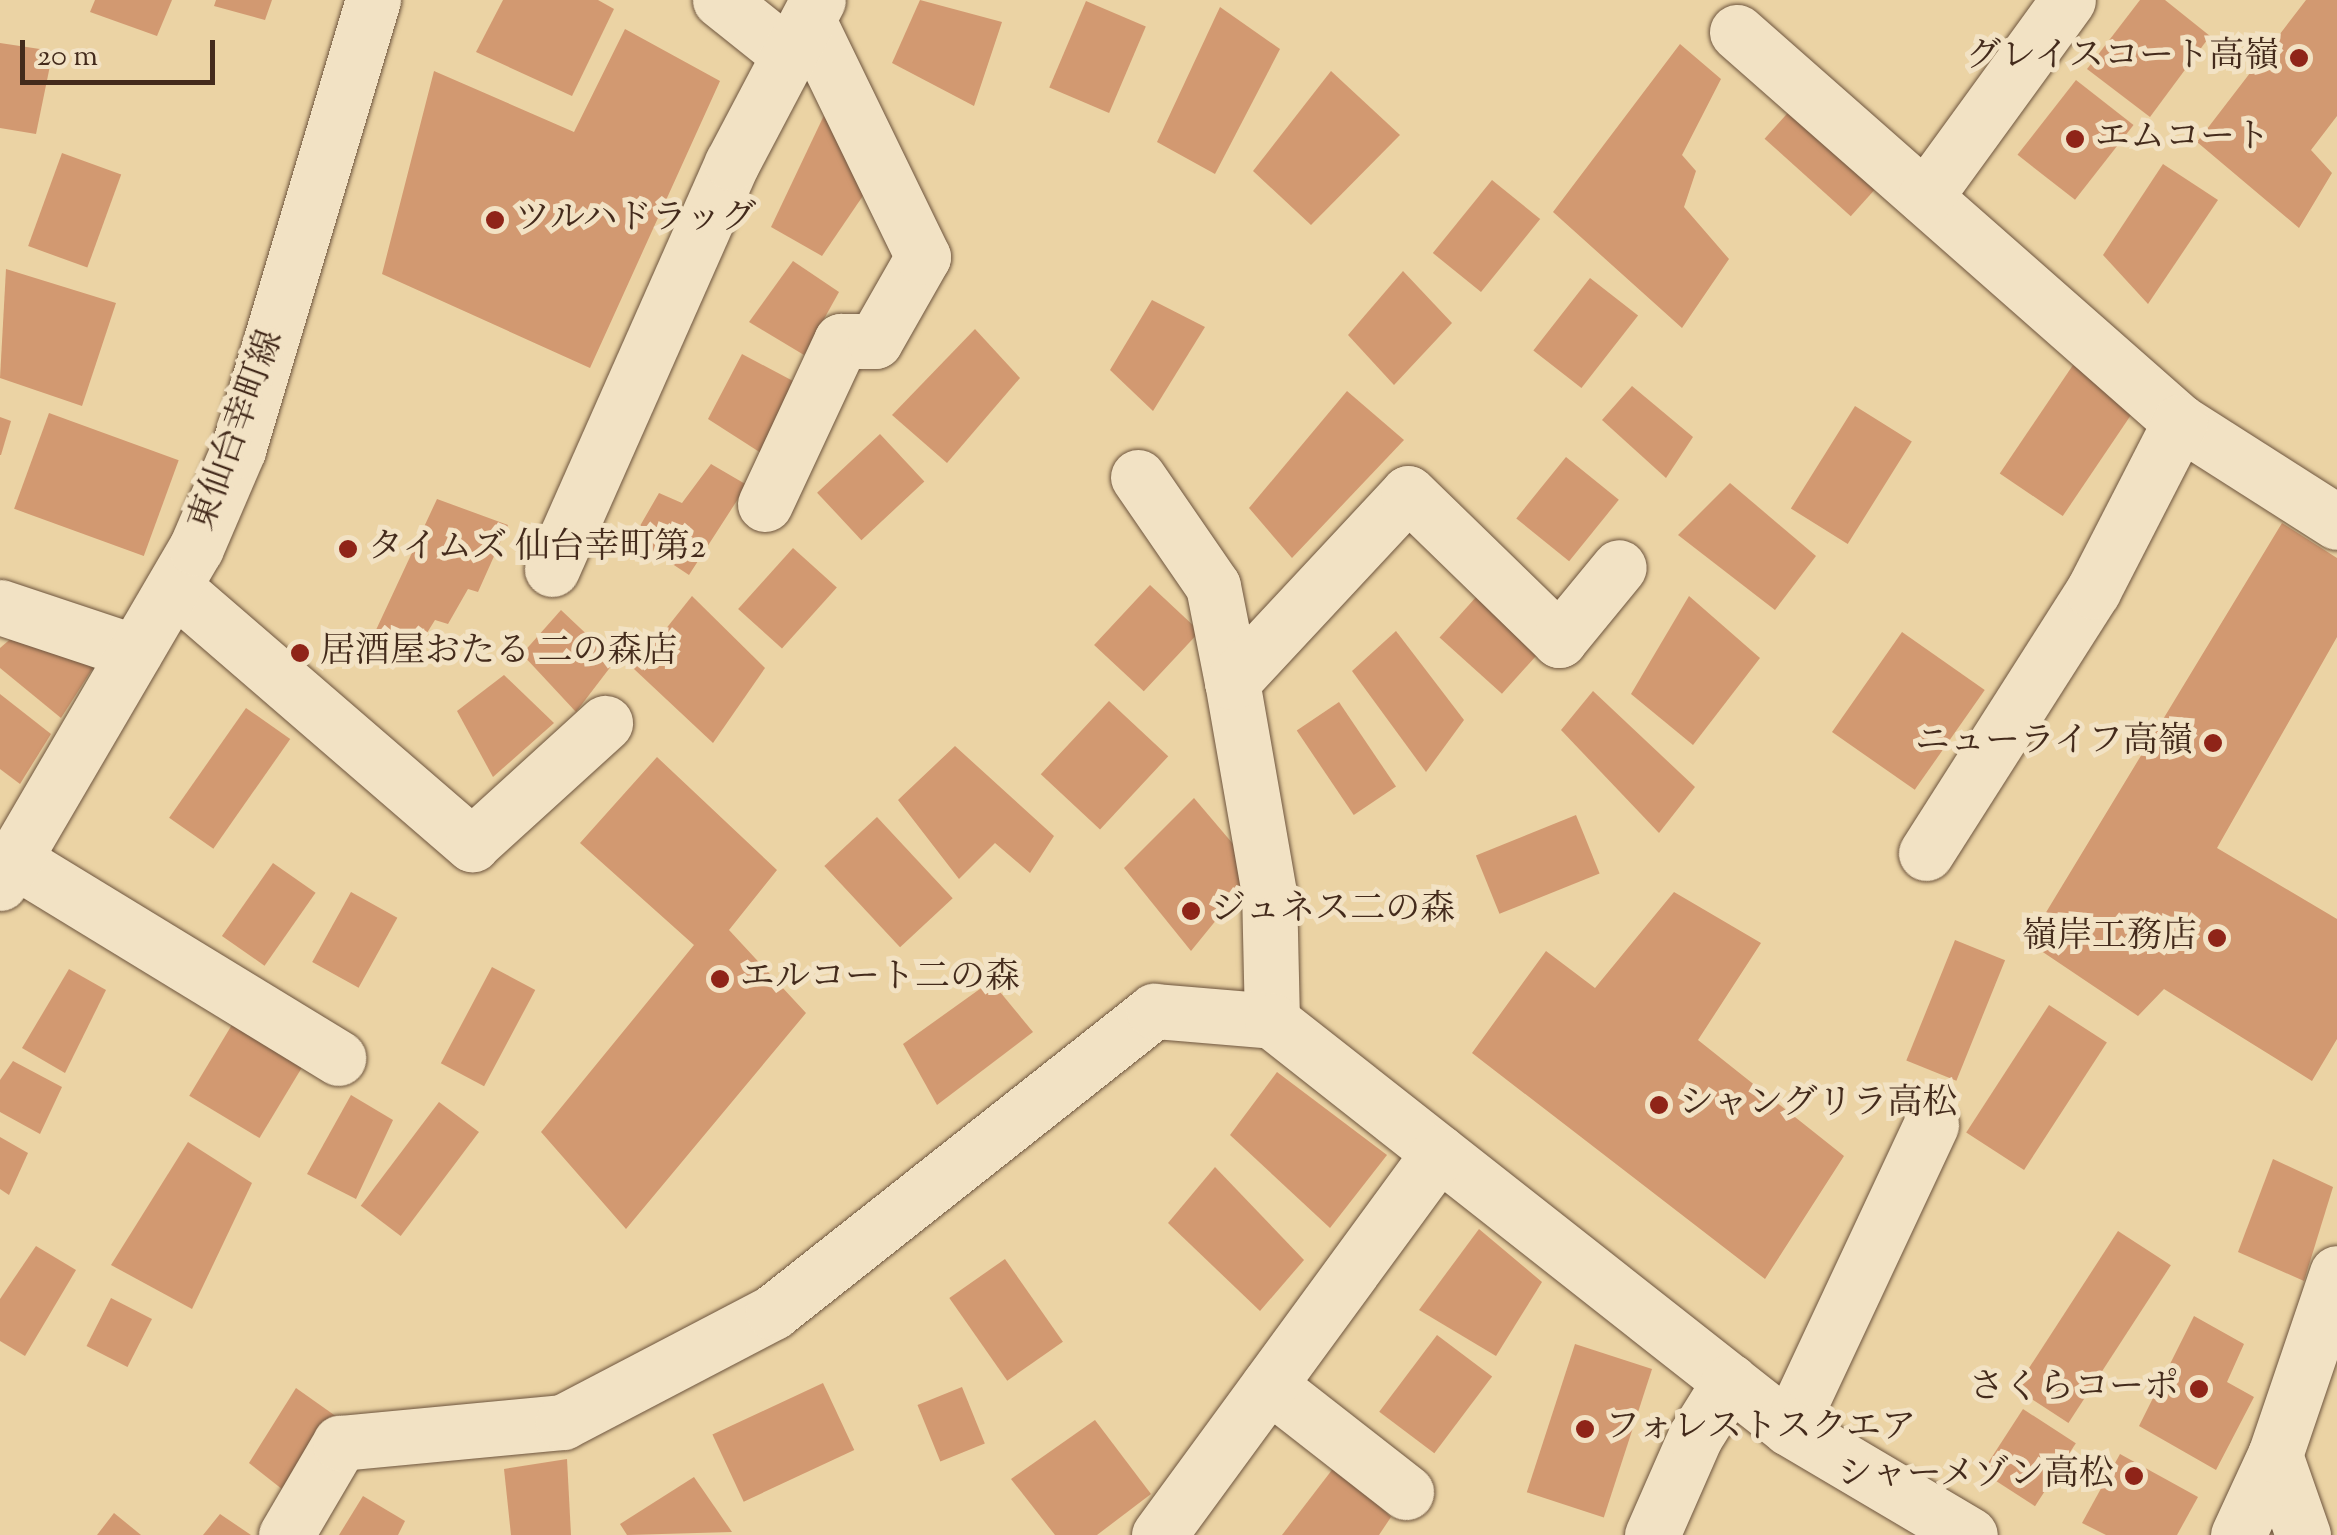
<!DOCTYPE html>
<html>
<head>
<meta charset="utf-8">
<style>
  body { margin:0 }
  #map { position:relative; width:2337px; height:1535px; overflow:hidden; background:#ebd3a4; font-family:"Sorts Mill Goudy","Noto Serif JP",serif }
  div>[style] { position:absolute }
  .building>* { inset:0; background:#d29971; transform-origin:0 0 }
  .roads { filter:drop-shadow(0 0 2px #6e553e) drop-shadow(0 0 2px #6e553e) }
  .minor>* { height:55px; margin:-27.5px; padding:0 27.5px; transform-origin:27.5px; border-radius:27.5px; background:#f2e2c4 }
  .dots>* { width:28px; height:28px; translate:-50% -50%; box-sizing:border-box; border:5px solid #f2e2c4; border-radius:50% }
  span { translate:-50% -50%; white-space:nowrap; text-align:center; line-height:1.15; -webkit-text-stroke:10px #f2e2c4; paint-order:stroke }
  .poi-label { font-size:35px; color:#442b1c }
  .right { translate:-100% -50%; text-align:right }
  .left { translate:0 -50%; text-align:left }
  .street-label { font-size:35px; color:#442b1c }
  .scale { position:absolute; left:20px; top:40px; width:195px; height:45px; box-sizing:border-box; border:5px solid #442b1c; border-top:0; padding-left:12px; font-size:30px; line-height:35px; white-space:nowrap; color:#442b1c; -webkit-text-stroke:8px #f2e2c4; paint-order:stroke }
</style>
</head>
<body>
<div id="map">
  <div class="building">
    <div style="clip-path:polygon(95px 0,172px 0,157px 36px,90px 12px)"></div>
    <div style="clip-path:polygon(216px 0,272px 0,265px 20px,214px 6px)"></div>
    <div style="clip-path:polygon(503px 0,598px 0,614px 9px,572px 96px,476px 52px)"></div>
    <div style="clip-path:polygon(920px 0,1002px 22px,974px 106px,892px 63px)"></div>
    <div style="clip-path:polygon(2140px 0,2165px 0,2210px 36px,2150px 117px,2087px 69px)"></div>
    <div style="clip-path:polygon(2306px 0,2337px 0,2337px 116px,2311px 150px,2332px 173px,2299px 228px,2197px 142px)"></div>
    <div style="left:1086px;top:1px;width:65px;height:94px;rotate:23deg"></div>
    <div style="clip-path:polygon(1220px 7px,1280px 49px,1215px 174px,1157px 142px)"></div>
    <div style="clip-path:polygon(625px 29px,720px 81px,590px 368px,382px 274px,434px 71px,574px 132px)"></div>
    <div style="clip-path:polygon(0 43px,53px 51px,36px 134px,0 128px)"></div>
    <div style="clip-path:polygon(1680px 44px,1721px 79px,1682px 155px,1696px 171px,1684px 207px,1729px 259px,1682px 328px,1553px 212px)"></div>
    <div style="clip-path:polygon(1331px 71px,1400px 135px,1311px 225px,1253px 171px)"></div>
    <div style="left:2076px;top:80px;width:73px;height:95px;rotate:38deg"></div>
    <div style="left:1794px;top:106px;width:116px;height:44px;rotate:42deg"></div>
    <div style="clip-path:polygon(827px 109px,871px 184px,822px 256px,771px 227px)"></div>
    <div style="left:62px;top:153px;width:63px;height:99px;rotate:20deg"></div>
    <div style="clip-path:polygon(2163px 164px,2218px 200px,2148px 304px,2103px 255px)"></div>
    <div style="left:1492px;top:180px;width:62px;height:94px;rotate:39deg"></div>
    <div style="clip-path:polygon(793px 261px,839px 292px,804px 355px,749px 322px)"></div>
    <div style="clip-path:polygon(6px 269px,116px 303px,82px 406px,0 378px)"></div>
    <div style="clip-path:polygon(1403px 271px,1452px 323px,1394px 385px,1348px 335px)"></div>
    <div style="left:1590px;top:278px;width:61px;height:92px;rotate:38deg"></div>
    <div style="clip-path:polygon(1152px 300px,1205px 327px,1153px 411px,1110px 370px)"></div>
    <div style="clip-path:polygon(975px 329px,1020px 378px,947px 463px,892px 415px)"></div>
    <div style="clip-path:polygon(742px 354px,793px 381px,761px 453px,708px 419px)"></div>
    <div style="left:2073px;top:365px;width:76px;height:131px;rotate:34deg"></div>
    <div style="clip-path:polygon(1632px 386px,1693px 437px,1666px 478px,1602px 420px)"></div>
    <div style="clip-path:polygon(1347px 391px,1404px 440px,1292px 558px,1249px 508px)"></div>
    <div style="left:1855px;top:406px;width:67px;height:121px;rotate:32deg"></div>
    <div style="left:49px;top:413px;width:138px;height:102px;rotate:20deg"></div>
    <div style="clip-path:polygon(0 417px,11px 421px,1px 455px,0 455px)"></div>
    <div style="left:880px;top:434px;width:65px;height:86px;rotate:47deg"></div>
    <div style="left:1566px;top:457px;width:68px;height:79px;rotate:39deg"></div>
    <div style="clip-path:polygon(711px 464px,747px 485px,689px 575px,633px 538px,659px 493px,682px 503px)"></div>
    <div style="clip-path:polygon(1730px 483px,1816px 556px,1775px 610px,1678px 535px)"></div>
    <div style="clip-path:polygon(437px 499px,508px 525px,478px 592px,468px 589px,448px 624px,435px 620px,422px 641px,407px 633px,394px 658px,369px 645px)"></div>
    <div style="clip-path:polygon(2282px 523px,2337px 558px,2337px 637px,2217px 848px,2337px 919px,2337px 1039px,2312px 1081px,2164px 989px,2138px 1016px,2028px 942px)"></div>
    <div style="left:793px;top:548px;width:59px;height:82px;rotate:42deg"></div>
    <div style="left:1150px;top:585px;width:68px;height:82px;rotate:43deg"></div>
    <div style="clip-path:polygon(692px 596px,765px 668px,713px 743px,634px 669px)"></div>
    <div style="left:1477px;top:596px;width:84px;height:56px;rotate:42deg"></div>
    <div style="clip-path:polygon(1689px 596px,1760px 658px,1693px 745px,1631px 694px)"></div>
    <div style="clip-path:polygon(561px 610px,615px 661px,576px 712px,522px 654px)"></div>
    <div style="clip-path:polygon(22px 629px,93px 668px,61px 718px,0 668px,0 648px)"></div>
    <div style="clip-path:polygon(1396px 631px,1464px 720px,1426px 772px,1352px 671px)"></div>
    <div style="left:1902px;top:632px;width:101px;height:122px;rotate:35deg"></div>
    <div style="clip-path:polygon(504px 675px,554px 723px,493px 777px,457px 711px)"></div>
    <div style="clip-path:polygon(1593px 691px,1695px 787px,1659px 833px,1561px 730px)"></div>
    <div style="clip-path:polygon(0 694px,51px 734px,20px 784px,0 769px)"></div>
    <div style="left:1109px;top:701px;width:81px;height:100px;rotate:43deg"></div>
    <div style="left:1339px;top:702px;width:102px;height:51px;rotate:56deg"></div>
    <div style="left:246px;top:708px;width:54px;height:134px;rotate:35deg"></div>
    <div style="clip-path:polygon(955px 746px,1054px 836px,1030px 873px,995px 843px,959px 879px,898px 800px)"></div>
    <div style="clip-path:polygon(657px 757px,777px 870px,729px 930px,806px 1013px,626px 1229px,541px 1132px,694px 945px,580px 843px)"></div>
    <div style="clip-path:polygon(1194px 798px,1256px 871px,1191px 951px,1124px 868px)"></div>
    <div style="left:1576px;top:815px;width:63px;height:108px;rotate:68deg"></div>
    <div style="left:877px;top:817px;width:111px;height:72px;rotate:47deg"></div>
    <div style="left:273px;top:863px;width:52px;height:89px;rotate:35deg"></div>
    <div style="left:351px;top:892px;width:53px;height:80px;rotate:29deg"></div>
    <div style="clip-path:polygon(1674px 892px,1761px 943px,1698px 1040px,1844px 1156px,1765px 1279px,1472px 1053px,1546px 951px,1595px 988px)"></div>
    <div style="left:1955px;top:940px;width:54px;height:130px;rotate:22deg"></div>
    <div style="left:492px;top:967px;width:49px;height:109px;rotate:28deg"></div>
    <div style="clip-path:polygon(69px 969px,106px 990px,65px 1073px,22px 1048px)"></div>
    <div style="clip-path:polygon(991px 981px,1033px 1032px,937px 1105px,903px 1044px)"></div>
    <div style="left:2049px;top:1005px;width:69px;height:152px;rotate:33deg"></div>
    <div style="left:233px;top:1023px;width:82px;height:85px;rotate:31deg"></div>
    <div style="clip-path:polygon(13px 1061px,62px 1087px,40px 1134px,0 1112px,0 1080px)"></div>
    <div style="clip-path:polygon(1277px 1072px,1387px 1155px,1330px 1228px,1230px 1135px)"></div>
    <div style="clip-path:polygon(351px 1095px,393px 1120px,356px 1199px,307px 1174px)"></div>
    <div style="left:439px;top:1102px;width:50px;height:130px;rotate:37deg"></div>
    <div style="clip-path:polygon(0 1137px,28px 1153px,9px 1195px,0 1189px)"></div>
    <div style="clip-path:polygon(188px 1142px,252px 1183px,192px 1309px,111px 1265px)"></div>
    <div style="clip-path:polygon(2273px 1159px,2333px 1187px,2304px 1281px,2238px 1252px)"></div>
    <div style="clip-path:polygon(1215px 1167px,1304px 1260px,1260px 1311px,1168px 1223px)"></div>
    <div style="clip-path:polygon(1479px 1229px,1542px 1282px,1496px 1356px,1419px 1310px)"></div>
    <div style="left:2118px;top:1231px;width:63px;height:188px;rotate:33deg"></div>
    <div style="clip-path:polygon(36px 1246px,76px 1270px,25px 1356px,0 1341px,0 1299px)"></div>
    <div style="left:1005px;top:1259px;width:101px;height:68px;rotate:55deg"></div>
    <div style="left:111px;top:1298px;width:46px;height:54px;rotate:27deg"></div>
    <div style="clip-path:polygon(2194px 1316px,2244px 1344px,2227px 1382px,2254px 1397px,2216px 1470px,2139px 1426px)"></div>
    <div style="left:1437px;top:1335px;width:69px;height:96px;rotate:37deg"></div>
    <div style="left:1575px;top:1344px;width:81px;height:156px;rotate:18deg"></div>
    <div style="left:823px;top:1383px;width:74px;height:122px;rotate:65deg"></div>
    <div style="left:962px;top:1387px;width:61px;height:48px;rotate:68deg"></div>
    <div style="clip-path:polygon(296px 1388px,337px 1417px,292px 1497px,249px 1463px)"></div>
    <div style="left:2023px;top:1409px;width:63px;height:75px;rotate:33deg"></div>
    <div style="clip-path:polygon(1095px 1420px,1151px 1494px,1097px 1535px,1055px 1535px,1011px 1479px)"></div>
    <div style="clip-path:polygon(2120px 1454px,2198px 1497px,2177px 1535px,2106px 1535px,2082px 1523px)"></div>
    <div style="clip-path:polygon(567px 1459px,571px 1535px,511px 1535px,504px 1469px)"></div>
    <div style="clip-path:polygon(1335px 1466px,1391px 1517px,1379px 1535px,1282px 1535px)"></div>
    <div style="clip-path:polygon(694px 1477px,732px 1532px,627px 1535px,620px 1524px)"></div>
    <div style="clip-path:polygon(363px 1496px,405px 1521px,398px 1535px,339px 1535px)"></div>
    <div style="clip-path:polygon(114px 1513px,141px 1535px,97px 1535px)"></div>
    <div style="clip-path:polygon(220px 1514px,251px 1535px,203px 1535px)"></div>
  </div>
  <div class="roads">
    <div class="minor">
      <div style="left:720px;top:0;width:88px;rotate:38.6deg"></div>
      <div style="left:1737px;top:32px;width:590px;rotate:41.36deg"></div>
      <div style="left:2180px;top:422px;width:186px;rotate:32.5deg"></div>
      <div style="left:1925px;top:197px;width:243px;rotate:-54deg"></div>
      <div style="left:1138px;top:477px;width:132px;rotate:55.5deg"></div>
      <div style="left:1213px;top:586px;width:98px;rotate:78.8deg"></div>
      <div style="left:765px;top:504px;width:180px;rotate:-65deg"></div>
      <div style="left:841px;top:341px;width:34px"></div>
      <div style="left:875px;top:341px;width:97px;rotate:-60.3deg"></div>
      <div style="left:923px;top:257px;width:263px;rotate:-115.9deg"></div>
      <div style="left:552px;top:569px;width:444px;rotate:-66.1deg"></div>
      <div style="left:732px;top:163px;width:184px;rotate:-62.2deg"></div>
      <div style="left:174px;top:587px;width:394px;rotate:40.8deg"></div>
      <div style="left:472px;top:844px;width:180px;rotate:-42.3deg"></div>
      <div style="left:0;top:607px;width:142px;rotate:18.4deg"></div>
      <div style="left:1926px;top:853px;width:311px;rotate:-57.5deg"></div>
      <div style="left:2093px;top:591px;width:190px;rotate:-62.8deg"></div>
      <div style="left:14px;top:860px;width:380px;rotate:31.4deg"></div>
      <div style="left:0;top:883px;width:388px;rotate:-59.7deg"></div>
      <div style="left:196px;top:548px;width:107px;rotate:-66.8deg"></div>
      <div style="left:238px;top:450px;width:470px;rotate:-73.3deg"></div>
      <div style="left:1272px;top:1021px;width:128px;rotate:-91.3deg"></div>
      <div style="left:1269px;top:893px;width:214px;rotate:-99.9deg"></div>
      <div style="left:1232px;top:682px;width:258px;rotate:-47deg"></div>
      <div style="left:1408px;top:493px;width:211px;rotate:44.2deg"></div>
      <div style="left:1559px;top:640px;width:94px;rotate:-50.6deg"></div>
      <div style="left:1269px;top:1385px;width:174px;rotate:38deg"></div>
      <div style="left:1789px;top:1428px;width:335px;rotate:-64.9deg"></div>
      <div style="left:2275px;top:1455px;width:85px;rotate:70.7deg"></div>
      <div style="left:286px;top:1535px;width:107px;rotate:-59.6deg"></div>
      <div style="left:340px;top:1443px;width:224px;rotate:-5.4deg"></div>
      <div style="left:563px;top:1422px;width:237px;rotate:-27.6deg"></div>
      <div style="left:773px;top:1312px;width:486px;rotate:-38.3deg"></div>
      <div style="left:1154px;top:1011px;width:118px;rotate:4.8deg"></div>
      <div style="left:1272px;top:1021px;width:658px;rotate:38.21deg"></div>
      <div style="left:1789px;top:1428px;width:210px;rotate:30.6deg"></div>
      <div style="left:1159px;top:1535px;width:474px;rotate:-53.8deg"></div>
      <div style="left:1652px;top:1535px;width:107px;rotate:-66.3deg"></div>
      <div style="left:1695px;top:1437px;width:66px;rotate:-58deg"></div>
      <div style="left:2238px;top:1535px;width:88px;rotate:-65.2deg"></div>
      <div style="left:2275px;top:1455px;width:192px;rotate:-71.2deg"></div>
    </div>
  </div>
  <div class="dots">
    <div style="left:2299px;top:58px;background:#8f2418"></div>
    <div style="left:2075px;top:139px;background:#8f2418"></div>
    <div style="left:495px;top:220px;background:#8f2418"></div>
    <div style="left:348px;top:549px;background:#8f2418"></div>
    <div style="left:300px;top:653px;background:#8f2418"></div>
    <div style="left:2213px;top:743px;background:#8f2418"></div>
    <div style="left:1191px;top:911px;background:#8f2418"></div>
    <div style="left:2217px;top:938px;background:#8f2418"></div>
    <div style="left:720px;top:979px;background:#8f2418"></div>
    <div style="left:1659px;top:1105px;background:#8f2418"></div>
    <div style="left:2199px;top:1389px;background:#8f2418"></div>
    <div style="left:1585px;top:1429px;background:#8f2418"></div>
    <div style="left:2134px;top:1476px;background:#8f2418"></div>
  </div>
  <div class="poi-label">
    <span class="right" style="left:2279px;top:58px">グレイスコート高嶺</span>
    <span class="left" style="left:2095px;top:139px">エムコート</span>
    <span class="left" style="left:515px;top:220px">ツルハドラッグ</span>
    <span class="left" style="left:368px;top:549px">タイムズ 仙台幸町第2</span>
    <span class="left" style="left:320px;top:653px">居酒屋おたる 二の森店</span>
    <span class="right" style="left:2193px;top:743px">ニューライフ高嶺</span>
    <span class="left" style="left:1211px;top:911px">ジュネス二の森</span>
    <span class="right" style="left:2197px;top:938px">嶺岸工務店</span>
    <span class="left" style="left:740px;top:979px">エルコート二の森</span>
    <span class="left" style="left:1679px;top:1105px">シャングリラ高松</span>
    <span class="right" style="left:2179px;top:1389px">さくらコーポ</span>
    <span class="left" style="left:1605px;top:1429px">フォレストスクエア</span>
    <span class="right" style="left:2114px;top:1476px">シャーメゾン高松</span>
  </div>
  <div class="street-label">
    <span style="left:238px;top:431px;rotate:-70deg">東仙台幸町線</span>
  </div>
  <div class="scale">20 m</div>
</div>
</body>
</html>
